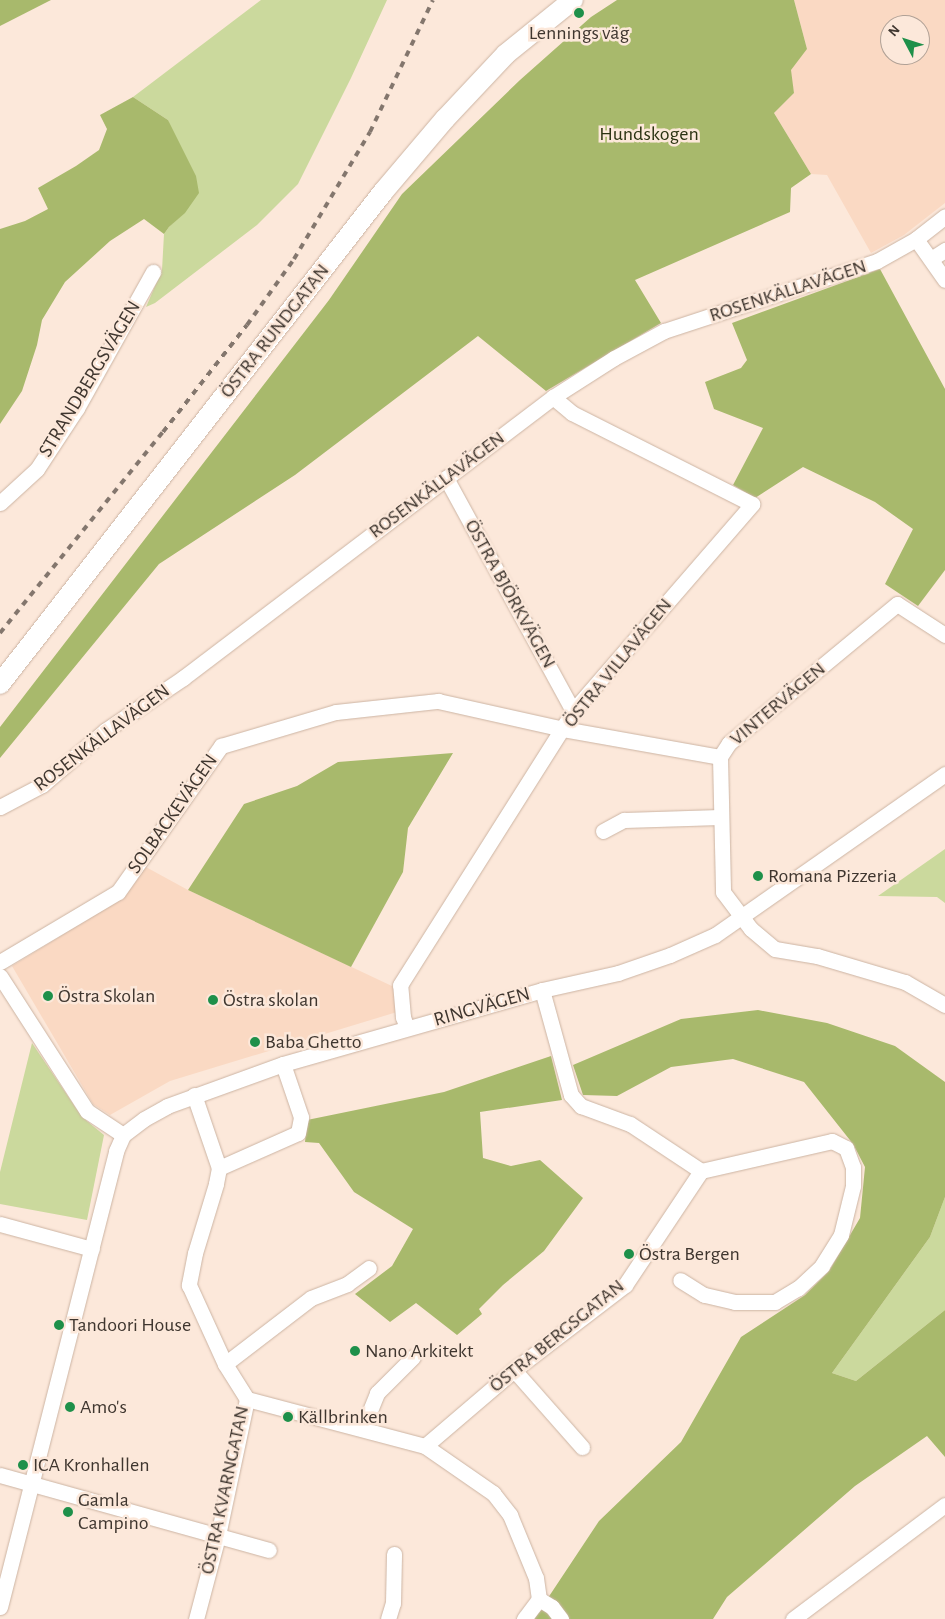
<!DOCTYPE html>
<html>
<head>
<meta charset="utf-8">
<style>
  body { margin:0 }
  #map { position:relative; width:945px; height:1619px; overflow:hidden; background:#fce8da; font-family:"Alegreya Sans",sans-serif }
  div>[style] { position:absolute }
  .built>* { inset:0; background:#fad9c3 }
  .green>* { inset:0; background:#cbd99d }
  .forest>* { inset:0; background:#a8b96c }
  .roads { filter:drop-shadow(0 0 1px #ccb4a3) drop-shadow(0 0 1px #ccb4a3) }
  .minor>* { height:15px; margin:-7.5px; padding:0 7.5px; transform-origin:7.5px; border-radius:7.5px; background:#fff }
  .major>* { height:20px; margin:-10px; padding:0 10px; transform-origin:10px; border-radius:10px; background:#fff }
  .rail>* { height:4px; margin-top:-2px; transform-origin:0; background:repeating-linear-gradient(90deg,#83766d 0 6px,transparent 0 12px) }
  .dots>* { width:14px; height:14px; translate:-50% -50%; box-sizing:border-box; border:2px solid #fce8da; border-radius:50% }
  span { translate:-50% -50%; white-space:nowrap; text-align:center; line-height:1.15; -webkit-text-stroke:5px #fce8da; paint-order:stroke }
  .poi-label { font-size:20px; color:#3f362f }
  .left { translate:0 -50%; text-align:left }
  .park-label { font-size:20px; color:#2c3312 }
  .street-label { font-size:20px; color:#3f362f }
  .north { position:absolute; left:880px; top:15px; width:50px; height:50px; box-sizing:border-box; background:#fce8da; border:1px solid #b0a196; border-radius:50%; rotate:310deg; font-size:14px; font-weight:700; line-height:20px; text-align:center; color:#3f362f }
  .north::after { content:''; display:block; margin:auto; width:18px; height:22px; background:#1e904a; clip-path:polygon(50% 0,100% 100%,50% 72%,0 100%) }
</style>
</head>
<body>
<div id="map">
  <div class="built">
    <div style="clip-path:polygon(evenodd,794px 0,945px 0,945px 203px,904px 235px,871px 253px,827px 175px,811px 174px,774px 113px,794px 93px,790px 70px,807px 49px,794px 0,890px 25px,920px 25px,920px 55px,890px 55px,890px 25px)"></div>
    <div style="clip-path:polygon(144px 866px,188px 890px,394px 987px,397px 1012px,170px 1081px,110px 1115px,93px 1104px,12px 966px,121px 899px)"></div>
  </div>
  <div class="green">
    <div style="clip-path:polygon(261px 0,387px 0,351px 78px,298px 184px,257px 225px,155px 303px,146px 307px,162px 270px,164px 234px,169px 227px,184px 213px,168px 120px,133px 97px)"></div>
    <div style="clip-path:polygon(945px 849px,945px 903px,937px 897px,878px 896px)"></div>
    <div style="clip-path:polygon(32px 1043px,82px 1117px,104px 1135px,87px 1220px,0 1204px,0 1172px)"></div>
    <div style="clip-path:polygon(945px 1197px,945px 1310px,856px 1381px,832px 1373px,930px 1237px)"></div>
  </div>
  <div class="forest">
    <div style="clip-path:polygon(0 0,51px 0,0 26px)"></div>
    <div style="clip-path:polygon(617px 0,794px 0,807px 49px,791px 70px,794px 93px,774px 113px,811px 174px,791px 188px,790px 212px,635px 280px,661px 323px,546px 391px,478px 336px,295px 475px,159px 564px,0 758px,0 727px,329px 300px,402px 194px,520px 80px,591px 17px)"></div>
    <div style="clip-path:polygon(133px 97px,168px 120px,196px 176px,199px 193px,185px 213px,169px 227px,164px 234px,144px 219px,110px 241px,65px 282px,42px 320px,37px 345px,22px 391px,0 424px,0 229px,25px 221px,48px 209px,38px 188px,76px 166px,99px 150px,107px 129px,100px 115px)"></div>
    <div style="clip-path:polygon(880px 269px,945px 389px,945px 570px,918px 606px,885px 584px,913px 529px,875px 502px,803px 467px,755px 498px,733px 485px,763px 428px,714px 409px,705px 382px,741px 368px,747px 360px,732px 323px)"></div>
    <div style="clip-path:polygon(453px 753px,408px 828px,403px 872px,351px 967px,188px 890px,244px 804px,297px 786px,338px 762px)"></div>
    <div style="clip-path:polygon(758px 1010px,827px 1023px,895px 1046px,945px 1082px,945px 1197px,930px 1237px,832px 1373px,856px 1381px,945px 1310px,945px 1457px,927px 1436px,855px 1486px,727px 1597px,713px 1619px,534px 1619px,599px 1521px,681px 1442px,741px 1337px,805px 1295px,829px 1271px,860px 1218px,865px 1167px,853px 1144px,804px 1082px,733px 1059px,671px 1067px,617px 1096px,583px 1095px,573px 1065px,681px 1019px)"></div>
    <div style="clip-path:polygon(551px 1056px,562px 1100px,480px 1112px,483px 1158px,511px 1166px,540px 1160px,583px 1198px,544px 1251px,503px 1285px,479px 1309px,482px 1314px,457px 1335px,416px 1303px,390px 1322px,355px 1294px,392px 1266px,413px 1229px,354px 1192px,319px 1143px,305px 1142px,307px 1120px,444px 1092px)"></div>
  </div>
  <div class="roads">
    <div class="minor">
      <div style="left:916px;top:239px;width:50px;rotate:54.7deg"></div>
      <div style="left:931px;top:259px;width:17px;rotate:-33deg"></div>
      <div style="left:446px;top:478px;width:265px;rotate:61.4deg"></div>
      <div style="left:0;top:503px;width:50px;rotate:-42.6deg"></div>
      <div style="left:37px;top:469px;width:73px;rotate:-56.7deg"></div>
      <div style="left:77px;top:408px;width:156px;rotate:-60.8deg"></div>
      <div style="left:945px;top:635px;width:57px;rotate:-147.1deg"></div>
      <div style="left:897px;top:604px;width:218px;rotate:140.4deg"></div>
      <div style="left:729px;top:743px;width:17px;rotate:123deg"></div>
      <div style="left:720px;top:757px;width:135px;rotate:88.7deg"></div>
      <div style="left:723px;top:892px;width:46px;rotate:52.9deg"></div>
      <div style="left:751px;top:929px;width:31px;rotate:40deg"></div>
      <div style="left:775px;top:949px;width:43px;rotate:9.5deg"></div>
      <div style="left:817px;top:956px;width:92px;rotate:16.5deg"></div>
      <div style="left:905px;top:982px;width:46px;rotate:29.9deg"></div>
      <div style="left:0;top:807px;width:47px;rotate:-27.6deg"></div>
      <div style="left:42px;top:785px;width:84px;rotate:-40.7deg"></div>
      <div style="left:106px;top:730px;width:93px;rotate:-34deg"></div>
      <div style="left:183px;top:678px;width:465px;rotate:-37.2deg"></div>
      <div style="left:553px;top:397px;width:72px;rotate:-32.6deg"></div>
      <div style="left:614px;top:358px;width:57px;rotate:-28.4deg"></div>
      <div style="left:664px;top:331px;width:224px;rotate:-18.2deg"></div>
      <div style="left:877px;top:261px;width:45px;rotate:-29.4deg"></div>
      <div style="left:916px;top:239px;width:37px;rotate:-38deg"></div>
      <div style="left:603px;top:831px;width:24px;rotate:-28deg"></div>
      <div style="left:624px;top:820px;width:96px;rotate:-1.8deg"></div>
      <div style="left:0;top:962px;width:137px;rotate:-30.7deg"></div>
      <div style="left:118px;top:892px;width:179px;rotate:-54.8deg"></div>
      <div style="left:221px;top:746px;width:120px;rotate:-16.5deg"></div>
      <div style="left:336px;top:712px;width:103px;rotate:-6.2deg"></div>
      <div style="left:438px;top:701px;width:128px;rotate:12.6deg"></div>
      <div style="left:563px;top:729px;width:159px;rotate:10.1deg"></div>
      <div style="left:0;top:976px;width:161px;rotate:57.2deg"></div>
      <div style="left:87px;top:1111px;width:43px;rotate:33.7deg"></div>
      <div style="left:542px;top:990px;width:109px;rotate:74.6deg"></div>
      <div style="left:571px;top:1095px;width:15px;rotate:48deg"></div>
      <div style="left:581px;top:1106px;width:52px;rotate:20.2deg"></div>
      <div style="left:630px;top:1124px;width:85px;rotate:33.5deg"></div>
      <div style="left:407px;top:1028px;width:12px;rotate:-110deg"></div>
      <div style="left:403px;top:1017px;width:32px;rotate:-95deg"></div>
      <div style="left:400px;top:985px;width:324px;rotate:-57.7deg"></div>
      <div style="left:573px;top:711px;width:274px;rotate:-49.1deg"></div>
      <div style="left:752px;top:504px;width:202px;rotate:-153.2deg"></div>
      <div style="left:572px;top:413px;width:25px;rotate:-140deg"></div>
      <div style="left:194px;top:1095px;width:77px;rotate:71.1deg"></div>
      <div style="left:219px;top:1168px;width:16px;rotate:101deg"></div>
      <div style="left:216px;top:1184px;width:72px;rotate:106.9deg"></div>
      <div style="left:195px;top:1253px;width:33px;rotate:101deg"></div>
      <div style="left:189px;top:1285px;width:87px;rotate:65.5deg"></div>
      <div style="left:225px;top:1364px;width:41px;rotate:57.8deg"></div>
      <div style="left:247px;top:1399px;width:140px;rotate:102deg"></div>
      <div style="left:218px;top:1536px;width:86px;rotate:104.8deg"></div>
      <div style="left:219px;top:1168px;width:86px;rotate:-23.9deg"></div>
      <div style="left:298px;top:1133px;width:16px;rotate:-79deg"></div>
      <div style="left:301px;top:1117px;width:56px;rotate:-108.8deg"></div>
      <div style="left:0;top:1224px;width:95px;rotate:15.2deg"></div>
      <div style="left:225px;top:1364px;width:108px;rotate:-37.5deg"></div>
      <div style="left:311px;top:1298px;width:39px;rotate:-21deg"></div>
      <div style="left:347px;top:1284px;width:27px;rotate:-36deg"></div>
      <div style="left:514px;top:1370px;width:103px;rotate:48.6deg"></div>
      <div style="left:247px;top:1399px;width:184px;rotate:14.8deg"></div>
      <div style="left:425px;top:1446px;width:117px;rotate:-40.5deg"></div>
      <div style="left:514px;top:1370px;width:140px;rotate:-37.4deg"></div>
      <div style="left:625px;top:1285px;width:137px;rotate:-56.3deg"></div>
      <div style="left:701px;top:1171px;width:134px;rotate:-12.9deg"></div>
      <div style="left:832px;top:1141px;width:16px;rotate:27deg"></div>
      <div style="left:846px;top:1148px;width:20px;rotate:70deg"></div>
      <div style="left:853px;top:1167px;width:19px;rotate:90deg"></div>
      <div style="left:853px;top:1186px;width:50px;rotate:103.8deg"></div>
      <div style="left:841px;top:1235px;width:36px;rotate:122deg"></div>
      <div style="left:822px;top:1266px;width:33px;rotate:137deg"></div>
      <div style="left:798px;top:1288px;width:27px;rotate:149deg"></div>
      <div style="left:775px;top:1302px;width:40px;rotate:180deg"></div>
      <div style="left:735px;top:1302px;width:32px;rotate:-167deg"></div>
      <div style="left:704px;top:1295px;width:28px;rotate:-148deg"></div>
      <div style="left:363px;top:1428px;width:38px;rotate:-68deg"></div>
      <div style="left:377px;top:1393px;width:51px;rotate:-45deg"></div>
      <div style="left:425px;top:1446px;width:83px;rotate:34.7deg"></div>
      <div style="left:493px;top:1493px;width:28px;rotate:52deg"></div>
      <div style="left:510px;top:1515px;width:68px;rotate:67.6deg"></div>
      <div style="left:536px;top:1578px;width:21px;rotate:82deg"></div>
      <div style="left:539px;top:1599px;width:25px;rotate:127deg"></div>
      <div style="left:0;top:1475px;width:279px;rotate:15.6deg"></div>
      <div style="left:539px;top:1599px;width:15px;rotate:32deg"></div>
      <div style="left:552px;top:1607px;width:15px;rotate:53deg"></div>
      <div style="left:0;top:1607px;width:471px;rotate:-75.7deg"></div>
      <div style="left:116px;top:1151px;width:17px;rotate:-66deg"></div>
      <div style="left:123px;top:1135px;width:26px;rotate:-37deg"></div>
      <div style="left:144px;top:1119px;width:26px;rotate:-29deg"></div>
      <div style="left:167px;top:1106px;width:123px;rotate:-19.9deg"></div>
      <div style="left:283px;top:1064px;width:269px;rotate:-15.9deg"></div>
      <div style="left:542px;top:990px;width:78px;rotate:-12.6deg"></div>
      <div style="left:618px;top:973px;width:55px;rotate:-19.1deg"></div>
      <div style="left:670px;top:955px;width:49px;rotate:-24deg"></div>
      <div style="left:715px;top:935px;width:281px;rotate:-35deg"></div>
      <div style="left:388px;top:1619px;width:17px;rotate:-73deg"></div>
      <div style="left:393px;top:1603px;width:49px;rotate:-88.8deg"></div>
      <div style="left:793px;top:1619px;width:190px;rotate:-36.9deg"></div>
    </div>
    <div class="major">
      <div style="left:0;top:684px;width:624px;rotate:-52.1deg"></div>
      <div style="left:383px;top:192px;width:96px;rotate:-49.7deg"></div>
      <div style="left:445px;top:119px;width:89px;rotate:-46.8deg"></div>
      <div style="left:506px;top:54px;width:86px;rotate:-38.9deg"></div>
    </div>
  </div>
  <div class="rail">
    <div style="left:0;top:633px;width:259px;rotate:-51deg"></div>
    <div style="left:163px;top:432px;width:136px;rotate:-51.9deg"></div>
    <div style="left:247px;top:325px;width:81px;rotate:-54.5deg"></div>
    <div style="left:294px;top:259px;width:148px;rotate:-59.1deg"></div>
    <div style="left:370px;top:132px;width:146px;rotate:-64.5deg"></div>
  </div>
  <div class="dots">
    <div style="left:579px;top:13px;background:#1e904a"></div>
    <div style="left:758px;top:876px;background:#1e904a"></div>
    <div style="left:48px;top:996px;background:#1e904a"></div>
    <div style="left:213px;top:1000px;background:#1e904a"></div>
    <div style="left:255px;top:1042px;background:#1e904a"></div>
    <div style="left:629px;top:1254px;background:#1e904a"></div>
    <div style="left:59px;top:1325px;background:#1e904a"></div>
    <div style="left:355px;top:1351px;background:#1e904a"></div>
    <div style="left:70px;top:1407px;background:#1e904a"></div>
    <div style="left:288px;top:1417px;background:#1e904a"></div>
    <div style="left:23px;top:1465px;background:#1e904a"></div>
    <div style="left:68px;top:1512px;background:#1e904a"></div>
  </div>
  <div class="poi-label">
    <span style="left:579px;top:33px">Lennings väg</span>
    <span class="left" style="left:768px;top:876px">Romana Pizzeria</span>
    <span class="left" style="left:58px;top:996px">Östra Skolan</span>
    <span class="left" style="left:223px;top:1000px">Östra skolan</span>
    <span class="left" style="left:265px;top:1042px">Baba Ghetto</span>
    <span class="left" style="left:639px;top:1254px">Östra Bergen</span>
    <span class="left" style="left:69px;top:1325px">Tandoori House</span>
    <span class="left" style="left:365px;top:1351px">Nano Arkitekt</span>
    <span class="left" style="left:80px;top:1407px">Amo's</span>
    <span class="left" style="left:298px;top:1417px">Källbrinken</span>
    <span class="left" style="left:33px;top:1465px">ICA Kronhallen</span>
    <span class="left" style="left:78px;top:1512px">Gamla<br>Campino</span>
  </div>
  <div class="park-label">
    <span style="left:649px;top:134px">Hundskogen</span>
  </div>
  <div class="street-label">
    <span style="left:788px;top:291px;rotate:-18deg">ROSENKÄLLAVÄGEN</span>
    <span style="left:275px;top:331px;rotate:-52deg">ÖSTRA RUNDGATAN</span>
    <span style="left:90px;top:379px;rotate:-59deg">STRANDBERGSVÄGEN</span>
    <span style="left:437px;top:485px;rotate:-37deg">ROSENKÄLLAVÄGEN</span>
    <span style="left:510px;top:594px;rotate:61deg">ÖSTRA BJÖRKVÄGEN</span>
    <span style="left:618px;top:663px;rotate:-51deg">ÖSTRA VILLAVÄGEN</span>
    <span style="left:778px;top:704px;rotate:-40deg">VINTERVÄGEN</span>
    <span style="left:102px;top:738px;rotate:-37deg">ROSENKÄLLAVÄGEN</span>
    <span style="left:173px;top:814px;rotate:-55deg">SOLBACKEVÄGEN</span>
    <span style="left:482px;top:1007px;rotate:-16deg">RINGVÄGEN</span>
    <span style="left:557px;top:1336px;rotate:-39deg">ÖSTRA BERGSGATAN</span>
    <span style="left:225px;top:1490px;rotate:-78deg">ÖSTRA KVARNGATAN</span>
  </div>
  <div class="north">N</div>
</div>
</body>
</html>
